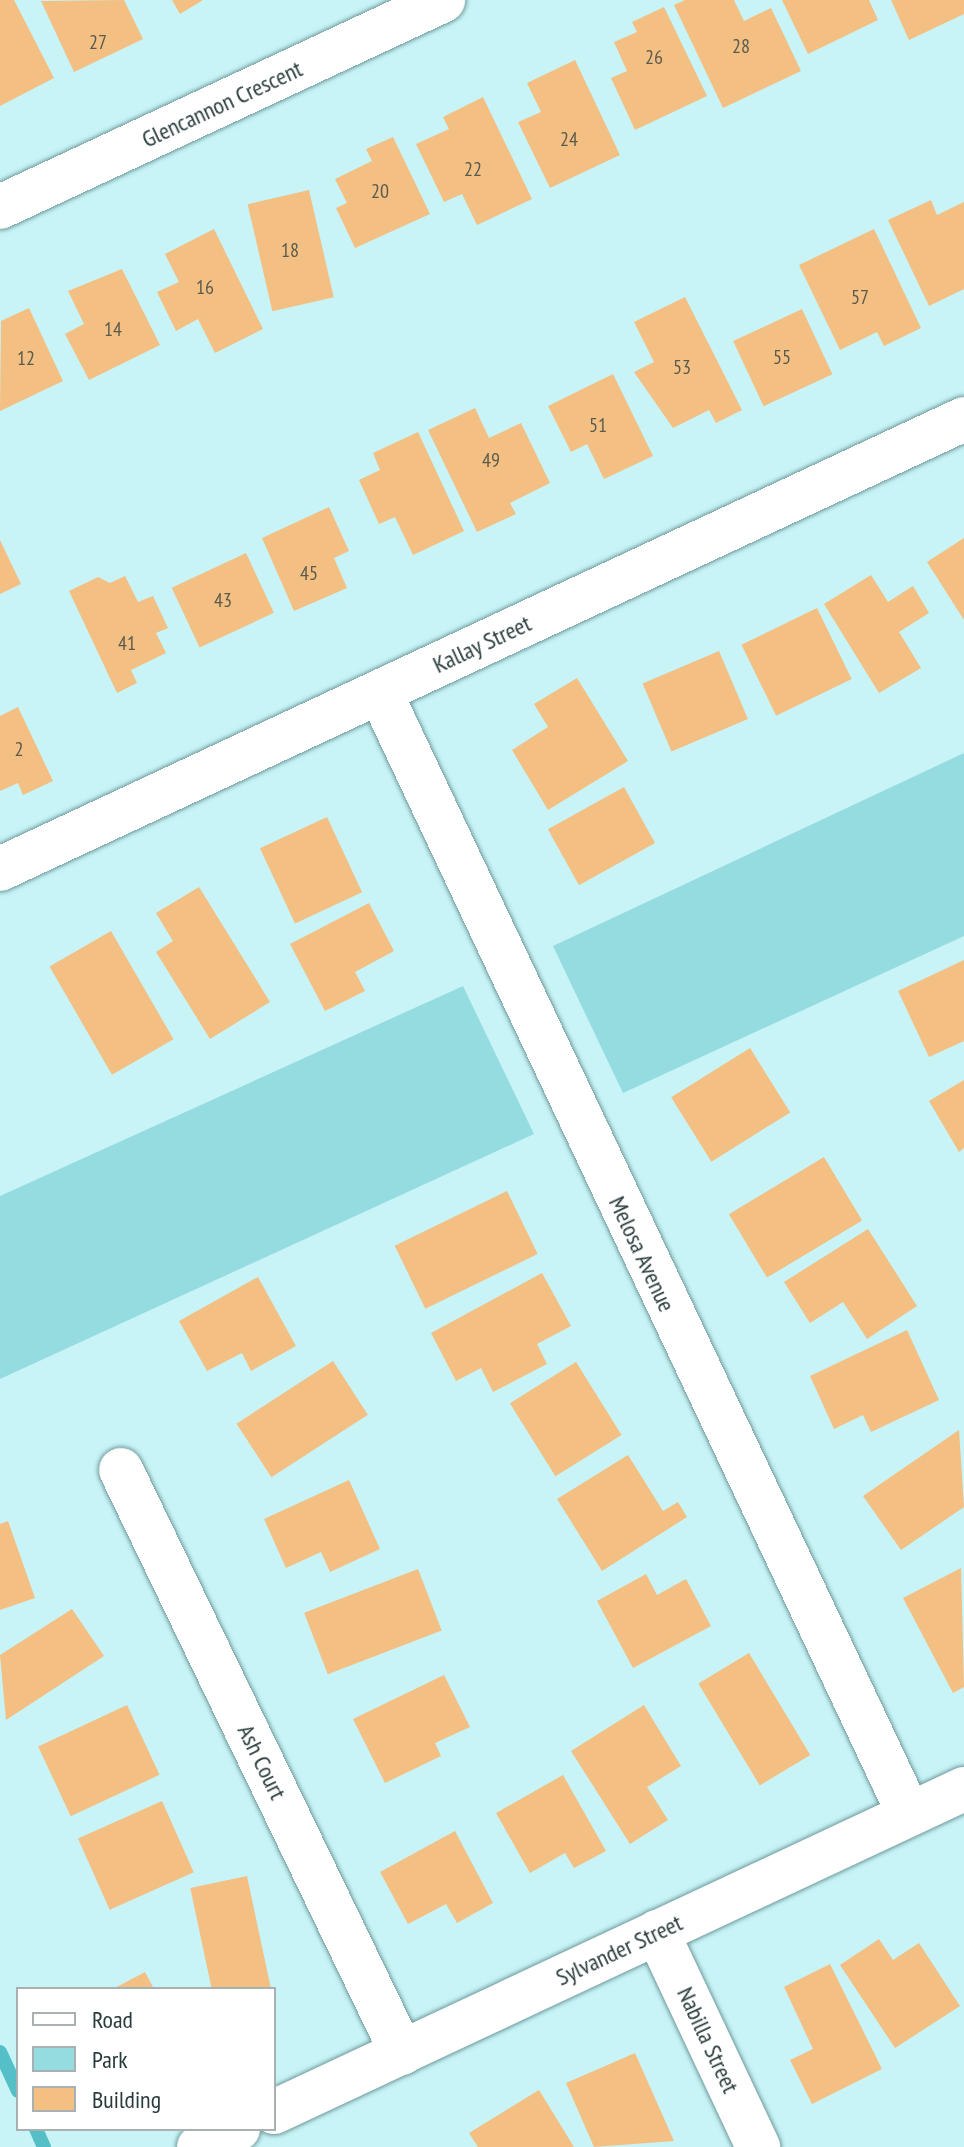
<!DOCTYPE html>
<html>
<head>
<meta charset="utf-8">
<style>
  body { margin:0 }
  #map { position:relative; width:964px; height:2147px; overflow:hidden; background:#c8f4f7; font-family:"PT Sans Narrow",sans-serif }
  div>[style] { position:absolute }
  .green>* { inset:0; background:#95dce1 }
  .stream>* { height:14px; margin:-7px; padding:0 7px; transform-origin:7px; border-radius:7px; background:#54bfc6 }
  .building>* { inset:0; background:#f3bf82; transform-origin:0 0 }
  .roads { filter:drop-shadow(0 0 2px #6f999b) drop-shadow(0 0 2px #6f999b) }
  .minor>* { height:44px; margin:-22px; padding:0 22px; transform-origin:22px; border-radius:22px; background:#fff }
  span { translate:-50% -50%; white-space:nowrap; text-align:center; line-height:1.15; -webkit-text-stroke:8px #fff; paint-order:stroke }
  .number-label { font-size:20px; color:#5b5b4d }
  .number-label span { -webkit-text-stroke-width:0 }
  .street-label { font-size:24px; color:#283a3b }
  .legend { position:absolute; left:16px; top:1987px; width:260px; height:144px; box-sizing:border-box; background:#fff; border:2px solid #a9b0b1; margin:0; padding:10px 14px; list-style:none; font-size:24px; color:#283a3b }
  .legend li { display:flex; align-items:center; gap:16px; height:40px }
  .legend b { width:40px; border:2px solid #a9b0b1 }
</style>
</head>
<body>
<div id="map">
  <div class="green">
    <div style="clip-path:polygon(964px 753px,964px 936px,623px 1093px,553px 946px)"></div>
    <div style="clip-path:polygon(463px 986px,534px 1134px,0 1379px,0 1196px)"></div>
  </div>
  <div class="stream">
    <div style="left:0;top:2052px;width:43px;rotate:65.2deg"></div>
    <div style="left:36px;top:2129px;width:20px;rotate:66deg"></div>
  </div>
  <div class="building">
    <div style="clip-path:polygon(0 0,14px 0,54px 78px,0 106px)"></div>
    <div style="clip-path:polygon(124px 0,143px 39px,74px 72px,41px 1px)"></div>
    <div style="clip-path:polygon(172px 0,203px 0,180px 14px)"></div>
    <div style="clip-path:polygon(685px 0,734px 0,744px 21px,771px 8px,801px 71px,723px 108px,674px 5px)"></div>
    <div style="clip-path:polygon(782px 0,869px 0,878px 20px,808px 54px)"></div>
    <div style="clip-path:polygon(891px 0,964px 0,964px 14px,909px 40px)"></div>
    <div style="clip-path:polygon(664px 7px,707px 96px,635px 130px,611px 78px,627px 71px,614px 42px,637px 32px,632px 22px)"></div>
    <div style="clip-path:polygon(575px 60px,620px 155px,550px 188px,518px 122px,541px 112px,527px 83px)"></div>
    <div style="clip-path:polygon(483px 97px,532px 199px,477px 225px,462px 194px,444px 202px,416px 144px,449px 129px,443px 117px)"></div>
    <div style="clip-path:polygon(393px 137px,430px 214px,355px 248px,336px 208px,347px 203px,335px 179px,372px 161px,366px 149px)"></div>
    <div style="left:309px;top:190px;width:110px;height:63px;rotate:77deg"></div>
    <div style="clip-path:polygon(931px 200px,937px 215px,964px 202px,964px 289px,929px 306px,888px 220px)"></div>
    <div style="clip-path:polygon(214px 229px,263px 329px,215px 353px,198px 319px,176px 331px,157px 292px,179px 282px,165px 254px)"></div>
    <div style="clip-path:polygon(874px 229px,921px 328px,884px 346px,877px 332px,840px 350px,799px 265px)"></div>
    <div style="clip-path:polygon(122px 269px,160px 345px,89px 380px,65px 334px,84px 324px,68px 291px)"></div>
    <div style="clip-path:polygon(685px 297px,742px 410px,716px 423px,709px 410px,673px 428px,634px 372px,654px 362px,634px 322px)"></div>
    <div style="clip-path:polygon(29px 308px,63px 381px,0 411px,1px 321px)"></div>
    <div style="left:802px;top:309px;width:72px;height:76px;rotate:65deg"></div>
    <div style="clip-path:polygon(613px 374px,653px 456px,604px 479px,587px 444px,571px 452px,548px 406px)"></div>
    <div style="clip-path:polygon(475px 408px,489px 438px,521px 423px,550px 483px,510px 503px,516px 514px,477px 532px,428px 430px)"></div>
    <div style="clip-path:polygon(418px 432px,464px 531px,413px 555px,395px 517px,379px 524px,359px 480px,380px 470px,373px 453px)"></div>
    <div style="clip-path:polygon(329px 507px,349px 551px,334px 558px,347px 588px,294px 611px,262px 538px)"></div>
    <div style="clip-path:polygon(964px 538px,964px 620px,927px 562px)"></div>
    <div style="clip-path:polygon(0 540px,21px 584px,0 594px)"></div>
    <div style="left:246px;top:553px;width:66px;height:82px;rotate:65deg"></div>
    <div style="clip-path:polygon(871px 575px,888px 602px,913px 586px,929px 613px,899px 632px,921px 668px,879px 693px,824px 604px)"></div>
    <div style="clip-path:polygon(125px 576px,138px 602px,153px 596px,168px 628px,156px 633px,166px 653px,131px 670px,137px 683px,117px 693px,69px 591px,98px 577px,110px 583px)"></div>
    <div style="left:817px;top:608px;width:79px;height:84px;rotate:64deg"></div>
    <div style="left:719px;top:651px;width:74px;height:83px;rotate:67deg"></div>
    <div style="clip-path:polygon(577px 678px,628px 761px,548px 810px,512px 750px,548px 727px,534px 704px)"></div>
    <div style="clip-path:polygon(18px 707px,53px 781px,23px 795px,18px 783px,0 791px,0 716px)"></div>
    <div style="left:624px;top:787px;width:64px;height:87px;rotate:61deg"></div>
    <div style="left:327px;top:817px;width:83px;height:74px;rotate:65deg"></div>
    <div style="clip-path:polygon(199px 887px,270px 1002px,210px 1039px,156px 952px,173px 941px,156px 913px)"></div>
    <div style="clip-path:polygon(369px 903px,394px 951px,355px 972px,365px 991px,325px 1011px,290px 944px)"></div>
    <div style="left:111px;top:931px;width:125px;height:71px;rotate:60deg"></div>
    <div style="clip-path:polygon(964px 960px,964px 1041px,929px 1057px,898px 991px)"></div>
    <div style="left:750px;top:1048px;width:76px;height:93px;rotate:58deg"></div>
    <div style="clip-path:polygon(964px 1080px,964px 1148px,959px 1152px,929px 1101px)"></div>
    <div style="left:824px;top:1157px;width:74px;height:111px;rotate:59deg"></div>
    <div style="left:507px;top:1191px;width:70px;height:125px;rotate:64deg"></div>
    <div style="clip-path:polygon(868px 1229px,917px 1306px,867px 1339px,843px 1302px,810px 1323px,784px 1282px)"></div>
    <div style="clip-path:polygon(542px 1273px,571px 1326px,537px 1344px,547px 1364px,493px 1392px,481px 1368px,456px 1381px,431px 1333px)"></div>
    <div style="clip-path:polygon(258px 1277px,296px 1346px,251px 1371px,242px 1353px,207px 1371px,179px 1321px)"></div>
    <div style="clip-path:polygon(907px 1330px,939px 1400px,871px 1432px,863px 1415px,834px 1429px,810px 1376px)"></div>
    <div style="left:333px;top:1361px;width:64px;height:115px;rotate:57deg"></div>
    <div style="left:576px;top:1362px;width:86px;height:78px;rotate:58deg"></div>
    <div style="clip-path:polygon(959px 1430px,964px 1507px,901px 1550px,863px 1496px)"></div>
    <div style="clip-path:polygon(628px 1455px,663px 1511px,678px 1502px,687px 1517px,602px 1571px,557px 1499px)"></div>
    <div style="clip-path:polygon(349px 1480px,380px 1549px,330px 1572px,321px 1552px,286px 1568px,264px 1519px)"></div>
    <div style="clip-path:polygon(8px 1521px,35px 1598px,0 1610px,0 1524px)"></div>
    <div style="clip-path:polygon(961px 1568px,964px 1687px,953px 1693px,903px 1598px)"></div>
    <div style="left:418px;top:1569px;width:66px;height:122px;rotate:69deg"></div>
    <div style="clip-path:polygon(646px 1574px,657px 1595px,686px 1579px,711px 1626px,633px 1668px,597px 1601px)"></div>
    <div style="clip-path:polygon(72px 1609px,104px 1656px,6px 1720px,0 1655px)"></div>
    <div style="left:749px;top:1653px;width:119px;height:59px;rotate:59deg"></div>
    <div style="clip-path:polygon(444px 1675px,470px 1727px,435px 1743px,441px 1756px,385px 1783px,353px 1719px)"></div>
    <div style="left:127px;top:1705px;width:77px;height:98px;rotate:65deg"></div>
    <div style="clip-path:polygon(644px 1705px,681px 1766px,647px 1787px,668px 1820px,630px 1844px,571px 1751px)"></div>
    <div style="clip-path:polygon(563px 1775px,606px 1851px,574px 1868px,565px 1853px,530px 1873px,496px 1813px)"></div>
    <div style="left:162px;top:1801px;width:78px;height:92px;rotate:66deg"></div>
    <div style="clip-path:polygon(455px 1831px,493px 1903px,457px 1923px,446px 1904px,408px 1924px,380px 1872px)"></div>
    <div style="left:247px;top:1876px;width:116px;height:58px;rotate:78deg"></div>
    <div style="clip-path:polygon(879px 1939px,893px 1960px,919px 1943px,960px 2006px,895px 2048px,840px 1965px)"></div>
    <div style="clip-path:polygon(830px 1964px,882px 2069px,812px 2104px,790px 2060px,813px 2049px,784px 1987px)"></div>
    <div style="clip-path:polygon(145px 1972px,154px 1989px,113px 1989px)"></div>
    <div style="clip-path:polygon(635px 2053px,674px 2141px,594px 2147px,566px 2083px)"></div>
    <div style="clip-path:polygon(539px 2090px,574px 2147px,478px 2147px,469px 2133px)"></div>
  </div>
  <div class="roads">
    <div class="minor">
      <div style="left:0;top:207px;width:489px;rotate:-25deg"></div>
      <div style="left:380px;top:692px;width:1240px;rotate:64.76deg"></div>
      <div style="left:0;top:869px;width:1064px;rotate:-25.02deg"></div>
      <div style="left:121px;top:1470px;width:647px;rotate:64.27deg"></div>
      <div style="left:657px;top:1932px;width:238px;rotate:64.8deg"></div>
      <div style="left:274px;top:2112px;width:762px;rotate:-25.09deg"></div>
      <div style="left:199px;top:2147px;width:43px;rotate:-24.8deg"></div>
    </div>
  </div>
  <div class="number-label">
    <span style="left:98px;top:42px">27</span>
    <span style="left:741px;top:46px">28</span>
    <span style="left:654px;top:57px">26</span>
    <span style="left:569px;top:139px">24</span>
    <span style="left:473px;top:169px">22</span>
    <span style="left:380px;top:191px">20</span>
    <span style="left:290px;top:250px">18</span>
    <span style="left:205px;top:287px">16</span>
    <span style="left:860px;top:297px">57</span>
    <span style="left:113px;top:329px">14</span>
    <span style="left:782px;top:357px">55</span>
    <span style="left:26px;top:358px">12</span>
    <span style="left:682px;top:367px">53</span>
    <span style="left:598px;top:425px">51</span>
    <span style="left:491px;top:460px">49</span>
    <span style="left:309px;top:573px">45</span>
    <span style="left:223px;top:600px">43</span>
    <span style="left:127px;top:643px">41</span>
    <span style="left:19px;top:749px">2</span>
  </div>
  <div class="street-label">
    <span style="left:222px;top:104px;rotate:-25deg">Glencannon Crescent</span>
    <span style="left:482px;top:644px;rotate:-25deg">Kallay Street</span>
    <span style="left:642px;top:1254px;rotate:65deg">Melosa Avenue</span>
    <span style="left:262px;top:1762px;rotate:64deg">Ash Court</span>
    <span style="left:619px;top:1950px;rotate:-25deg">Sylvander Street</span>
    <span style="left:708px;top:2040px;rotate:65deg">Nabilla Street</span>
  </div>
  <ul class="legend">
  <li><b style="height:10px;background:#fff"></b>Road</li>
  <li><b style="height:22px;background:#95dce1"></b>Park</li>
  <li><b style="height:22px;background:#f3bf82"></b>Building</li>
  </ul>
</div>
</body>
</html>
